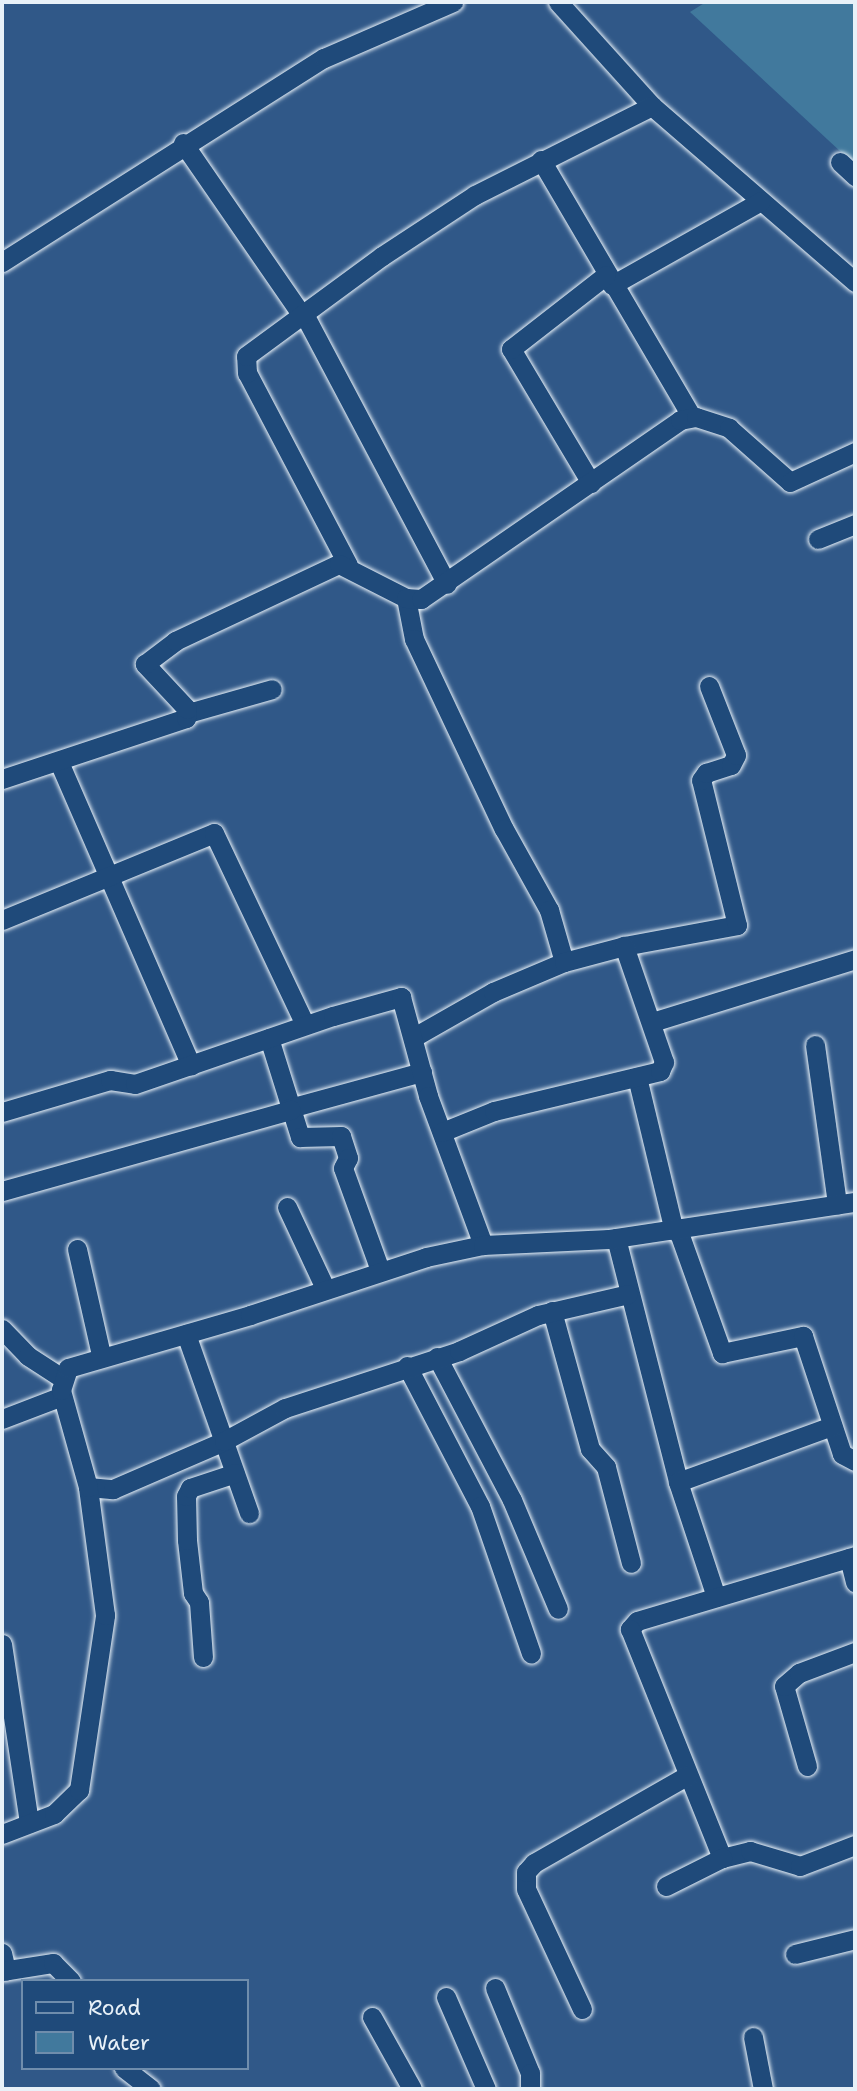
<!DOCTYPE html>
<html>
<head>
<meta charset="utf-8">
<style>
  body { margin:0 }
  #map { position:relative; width:857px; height:2091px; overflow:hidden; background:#305888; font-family:"Shantell Sans",sans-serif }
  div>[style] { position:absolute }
  .water>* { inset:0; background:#41799d }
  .roads { filter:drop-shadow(0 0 2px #e8f1f8) drop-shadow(0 0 2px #e8f1f8) }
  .minor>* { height:19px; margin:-9.5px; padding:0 9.5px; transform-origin:9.5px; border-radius:9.5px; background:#1f4a7a }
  span { translate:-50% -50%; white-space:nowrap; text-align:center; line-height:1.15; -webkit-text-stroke:5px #1f4a7a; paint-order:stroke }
  .frame { position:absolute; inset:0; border:4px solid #e8f1f8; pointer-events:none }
  .legend { position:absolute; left:21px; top:1979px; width:228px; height:91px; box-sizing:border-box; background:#1f4a7a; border:2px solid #6f8dac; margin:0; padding:9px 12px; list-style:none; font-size:21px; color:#e8f1f8 }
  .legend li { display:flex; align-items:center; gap:14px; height:35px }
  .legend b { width:35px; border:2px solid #6f8dac }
</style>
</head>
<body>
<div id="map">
  <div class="water">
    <div style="clip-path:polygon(706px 2px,855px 2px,855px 165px,690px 12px)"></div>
  </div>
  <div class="roads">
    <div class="minor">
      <div style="left:558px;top:2px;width:140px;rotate:47.9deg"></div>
      <div style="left:652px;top:106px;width:269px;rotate:40.9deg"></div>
      <div style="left:183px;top:143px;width:211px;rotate:55.4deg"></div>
      <div style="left:541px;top:160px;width:298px;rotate:59.6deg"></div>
      <div style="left:840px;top:162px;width:21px;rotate:43deg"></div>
      <div style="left:2px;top:262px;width:381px;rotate:-32.4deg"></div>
      <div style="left:324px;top:58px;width:141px;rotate:-23.5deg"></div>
      <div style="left:612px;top:285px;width:171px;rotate:-29.4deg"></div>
      <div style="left:305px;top:316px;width:303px;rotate:62.1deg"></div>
      <div style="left:591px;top:483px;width:156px;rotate:-120.8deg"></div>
      <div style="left:511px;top:349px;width:120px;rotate:-37.9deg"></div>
      <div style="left:818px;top:539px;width:40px;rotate:-22deg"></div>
      <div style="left:348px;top:565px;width:217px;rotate:-117.7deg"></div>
      <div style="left:247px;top:373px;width:17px;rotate:-93deg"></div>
      <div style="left:246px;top:356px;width:169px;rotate:-36.3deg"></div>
      <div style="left:382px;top:256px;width:111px;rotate:-33.3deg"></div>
      <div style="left:475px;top:195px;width:198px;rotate:-26.7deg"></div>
      <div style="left:406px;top:598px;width:42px;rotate:79deg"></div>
      <div style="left:414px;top:639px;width:210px;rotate:64.7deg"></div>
      <div style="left:504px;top:829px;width:93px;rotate:60.9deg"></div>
      <div style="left:549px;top:910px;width:54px;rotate:73.9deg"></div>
      <div style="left:188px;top:713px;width:87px;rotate:-15.9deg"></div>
      <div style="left:59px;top:762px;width:331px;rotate:66.5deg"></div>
      <div style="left:2px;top:779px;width:194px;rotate:-18.3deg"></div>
      <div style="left:186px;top:718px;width:9px;rotate:-84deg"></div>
      <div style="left:187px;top:709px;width:62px;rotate:-133deg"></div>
      <div style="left:145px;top:664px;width:38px;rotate:-37deg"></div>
      <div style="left:175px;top:641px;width:181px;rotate:-25.2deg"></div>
      <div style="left:339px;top:564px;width:75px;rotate:26.9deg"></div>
      <div style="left:406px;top:598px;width:15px;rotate:4deg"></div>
      <div style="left:421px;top:599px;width:315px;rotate:-34.6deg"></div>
      <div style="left:680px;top:420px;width:16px;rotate:-11deg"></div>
      <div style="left:696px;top:417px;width:35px;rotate:18deg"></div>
      <div style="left:729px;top:428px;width:81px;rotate:41.5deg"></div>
      <div style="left:790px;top:482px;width:72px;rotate:-24.8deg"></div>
      <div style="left:2px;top:920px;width:229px;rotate:-22.3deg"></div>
      <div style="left:214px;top:833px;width:212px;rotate:64.6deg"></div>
      <div style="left:652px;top:1022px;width:213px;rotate:-17.2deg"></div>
      <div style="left:414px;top:1037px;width:91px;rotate:-29.7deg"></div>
      <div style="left:493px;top:992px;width:77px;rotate:-22.9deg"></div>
      <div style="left:564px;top:962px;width:62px;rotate:-14.9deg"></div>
      <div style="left:624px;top:946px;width:115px;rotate:-10.5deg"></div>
      <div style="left:737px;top:925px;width:149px;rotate:-103.9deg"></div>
      <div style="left:701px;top:780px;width:9px;rotate:-54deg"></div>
      <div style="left:706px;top:773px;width:26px;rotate:-18deg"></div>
      <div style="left:731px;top:765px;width:11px;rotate:-63deg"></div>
      <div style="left:736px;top:755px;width:74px;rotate:-111.4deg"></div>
      <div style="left:269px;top:1038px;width:104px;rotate:72.6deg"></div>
      <div style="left:300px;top:1137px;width:41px;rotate:-1.4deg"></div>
      <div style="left:341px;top:1136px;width:23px;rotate:72deg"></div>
      <div style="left:348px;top:1158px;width:11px;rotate:117deg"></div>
      <div style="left:343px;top:1168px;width:109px;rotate:70.1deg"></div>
      <div style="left:815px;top:1045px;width:161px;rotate:82.1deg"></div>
      <div style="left:637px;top:1077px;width:158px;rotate:76.5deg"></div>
      <div style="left:290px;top:1108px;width:137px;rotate:-15.3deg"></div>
      <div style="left:2px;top:1112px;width:113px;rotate:-16.5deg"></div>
      <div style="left:110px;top:1080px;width:25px;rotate:9deg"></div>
      <div style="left:135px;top:1084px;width:209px;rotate:-19deg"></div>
      <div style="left:333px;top:1016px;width:71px;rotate:-15.6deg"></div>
      <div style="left:401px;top:997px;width:103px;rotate:74.7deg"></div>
      <div style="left:428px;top:1096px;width:159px;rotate:69.7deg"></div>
      <div style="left:442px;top:1132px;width:56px;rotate:-22deg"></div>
      <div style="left:494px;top:1111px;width:171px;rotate:-13.5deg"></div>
      <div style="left:660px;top:1071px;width:10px;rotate:-66deg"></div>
      <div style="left:664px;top:1062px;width:123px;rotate:-109deg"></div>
      <div style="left:2px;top:1191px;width:300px;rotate:-15.7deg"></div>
      <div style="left:287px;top:1207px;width:89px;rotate:64.9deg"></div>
      <div style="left:678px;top:1230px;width:131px;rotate:70.3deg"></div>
      <div style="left:722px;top:1353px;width:83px;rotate:-11.9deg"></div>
      <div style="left:803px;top:1336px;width:124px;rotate:71.7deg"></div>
      <div style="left:842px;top:1454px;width:15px;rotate:28deg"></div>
      <div style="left:616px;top:1238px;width:252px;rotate:75.7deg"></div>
      <div style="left:678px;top:1482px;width:121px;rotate:71.7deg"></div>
      <div style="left:77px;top:1249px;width:109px;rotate:77.2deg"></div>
      <div style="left:552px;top:1311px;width:143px;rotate:74.6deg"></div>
      <div style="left:590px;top:1449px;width:24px;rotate:48deg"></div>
      <div style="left:606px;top:1467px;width:99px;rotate:75.4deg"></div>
      <div style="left:2px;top:1329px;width:37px;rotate:46deg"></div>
      <div style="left:28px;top:1356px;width:40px;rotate:32.9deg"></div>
      <div style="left:186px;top:1334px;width:190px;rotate:70.6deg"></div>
      <div style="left:437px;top:1357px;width:161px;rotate:62.3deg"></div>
      <div style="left:512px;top:1500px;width:118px;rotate:67.1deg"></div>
      <div style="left:407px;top:1366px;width:158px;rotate:62.5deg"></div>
      <div style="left:480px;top:1506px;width:156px;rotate:70.9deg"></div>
      <div style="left:2px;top:1419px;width:64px;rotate:-21deg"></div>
      <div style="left:678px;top:1482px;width:164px;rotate:-20deg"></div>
      <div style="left:88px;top:1487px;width:25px;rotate:5deg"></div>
      <div style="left:113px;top:1489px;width:121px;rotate:-23.4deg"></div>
      <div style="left:224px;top:1441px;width:69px;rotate:-28.4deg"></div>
      <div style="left:285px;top:1408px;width:183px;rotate:-18.1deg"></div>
      <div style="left:459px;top:1351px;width:87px;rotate:-24.5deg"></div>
      <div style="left:538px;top:1315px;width:92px;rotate:-13.1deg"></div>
      <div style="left:855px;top:1556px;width:227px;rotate:163.4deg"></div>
      <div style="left:637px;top:1621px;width:11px;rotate:131deg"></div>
      <div style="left:630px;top:1629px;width:247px;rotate:68.1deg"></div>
      <div style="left:722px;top:1858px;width:29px;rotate:-14deg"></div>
      <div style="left:750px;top:1851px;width:52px;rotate:16.7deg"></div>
      <div style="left:800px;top:1866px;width:59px;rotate:-20.9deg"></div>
      <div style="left:849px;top:1558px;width:25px;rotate:76deg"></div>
      <div style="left:2px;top:1644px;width:181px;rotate:81.4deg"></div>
      <div style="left:203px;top:1657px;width:55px;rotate:-94.2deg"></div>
      <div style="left:199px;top:1602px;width:11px;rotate:-124deg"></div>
      <div style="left:193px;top:1593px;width:53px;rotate:-96.5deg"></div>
      <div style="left:187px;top:1540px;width:44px;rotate:-91.3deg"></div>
      <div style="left:186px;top:1496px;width:9px;rotate:-63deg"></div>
      <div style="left:190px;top:1488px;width:47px;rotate:-18.4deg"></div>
      <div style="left:807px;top:1766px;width:83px;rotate:-106deg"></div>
      <div style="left:784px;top:1686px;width:20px;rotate:-41deg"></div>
      <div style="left:799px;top:1673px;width:60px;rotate:-20.6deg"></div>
      <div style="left:2px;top:1834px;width:56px;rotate:-21deg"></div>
      <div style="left:54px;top:1814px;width:35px;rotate:-44deg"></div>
      <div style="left:79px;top:1790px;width:177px;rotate:-81.5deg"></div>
      <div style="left:105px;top:1615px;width:129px;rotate:-97.6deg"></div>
      <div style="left:88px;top:1487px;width:101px;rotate:-105.6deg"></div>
      <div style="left:61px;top:1390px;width:23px;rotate:-72deg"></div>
      <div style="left:68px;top:1368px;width:190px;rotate:-16.2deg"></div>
      <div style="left:250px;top:1315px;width:185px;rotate:-18.2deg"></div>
      <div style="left:426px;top:1257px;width:58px;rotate:-11.9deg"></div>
      <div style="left:483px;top:1245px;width:126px;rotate:-2.7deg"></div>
      <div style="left:609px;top:1239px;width:249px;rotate:-8.6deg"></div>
      <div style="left:666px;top:1886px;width:63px;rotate:-26.6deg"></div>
      <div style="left:2px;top:1953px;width:18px;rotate:77deg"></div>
      <div style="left:795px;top:1954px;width:62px;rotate:-14deg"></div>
      <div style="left:2px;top:1971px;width:52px;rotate:-8.9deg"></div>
      <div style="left:53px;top:1963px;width:25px;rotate:45deg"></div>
      <div style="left:495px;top:1988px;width:92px;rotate:67.6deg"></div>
      <div style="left:530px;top:2073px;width:16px;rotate:90deg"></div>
      <div style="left:446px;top:1997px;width:100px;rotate:66.5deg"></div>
      <div style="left:582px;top:2009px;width:132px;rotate:-115deg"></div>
      <div style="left:526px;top:1889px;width:17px;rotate:-90deg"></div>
      <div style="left:526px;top:1872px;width:12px;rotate:-48deg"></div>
      <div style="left:534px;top:1863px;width:177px;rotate:-29.7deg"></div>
      <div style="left:372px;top:2017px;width:82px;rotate:60.9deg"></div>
      <div style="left:753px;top:2037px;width:53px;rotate:79.1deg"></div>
      <div style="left:124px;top:2068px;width:34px;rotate:38deg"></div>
    </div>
  </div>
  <div class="frame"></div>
  <ul class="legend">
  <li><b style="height:9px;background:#1f4a7a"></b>Road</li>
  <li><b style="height:19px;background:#41799d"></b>Water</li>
  </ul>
</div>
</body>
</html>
